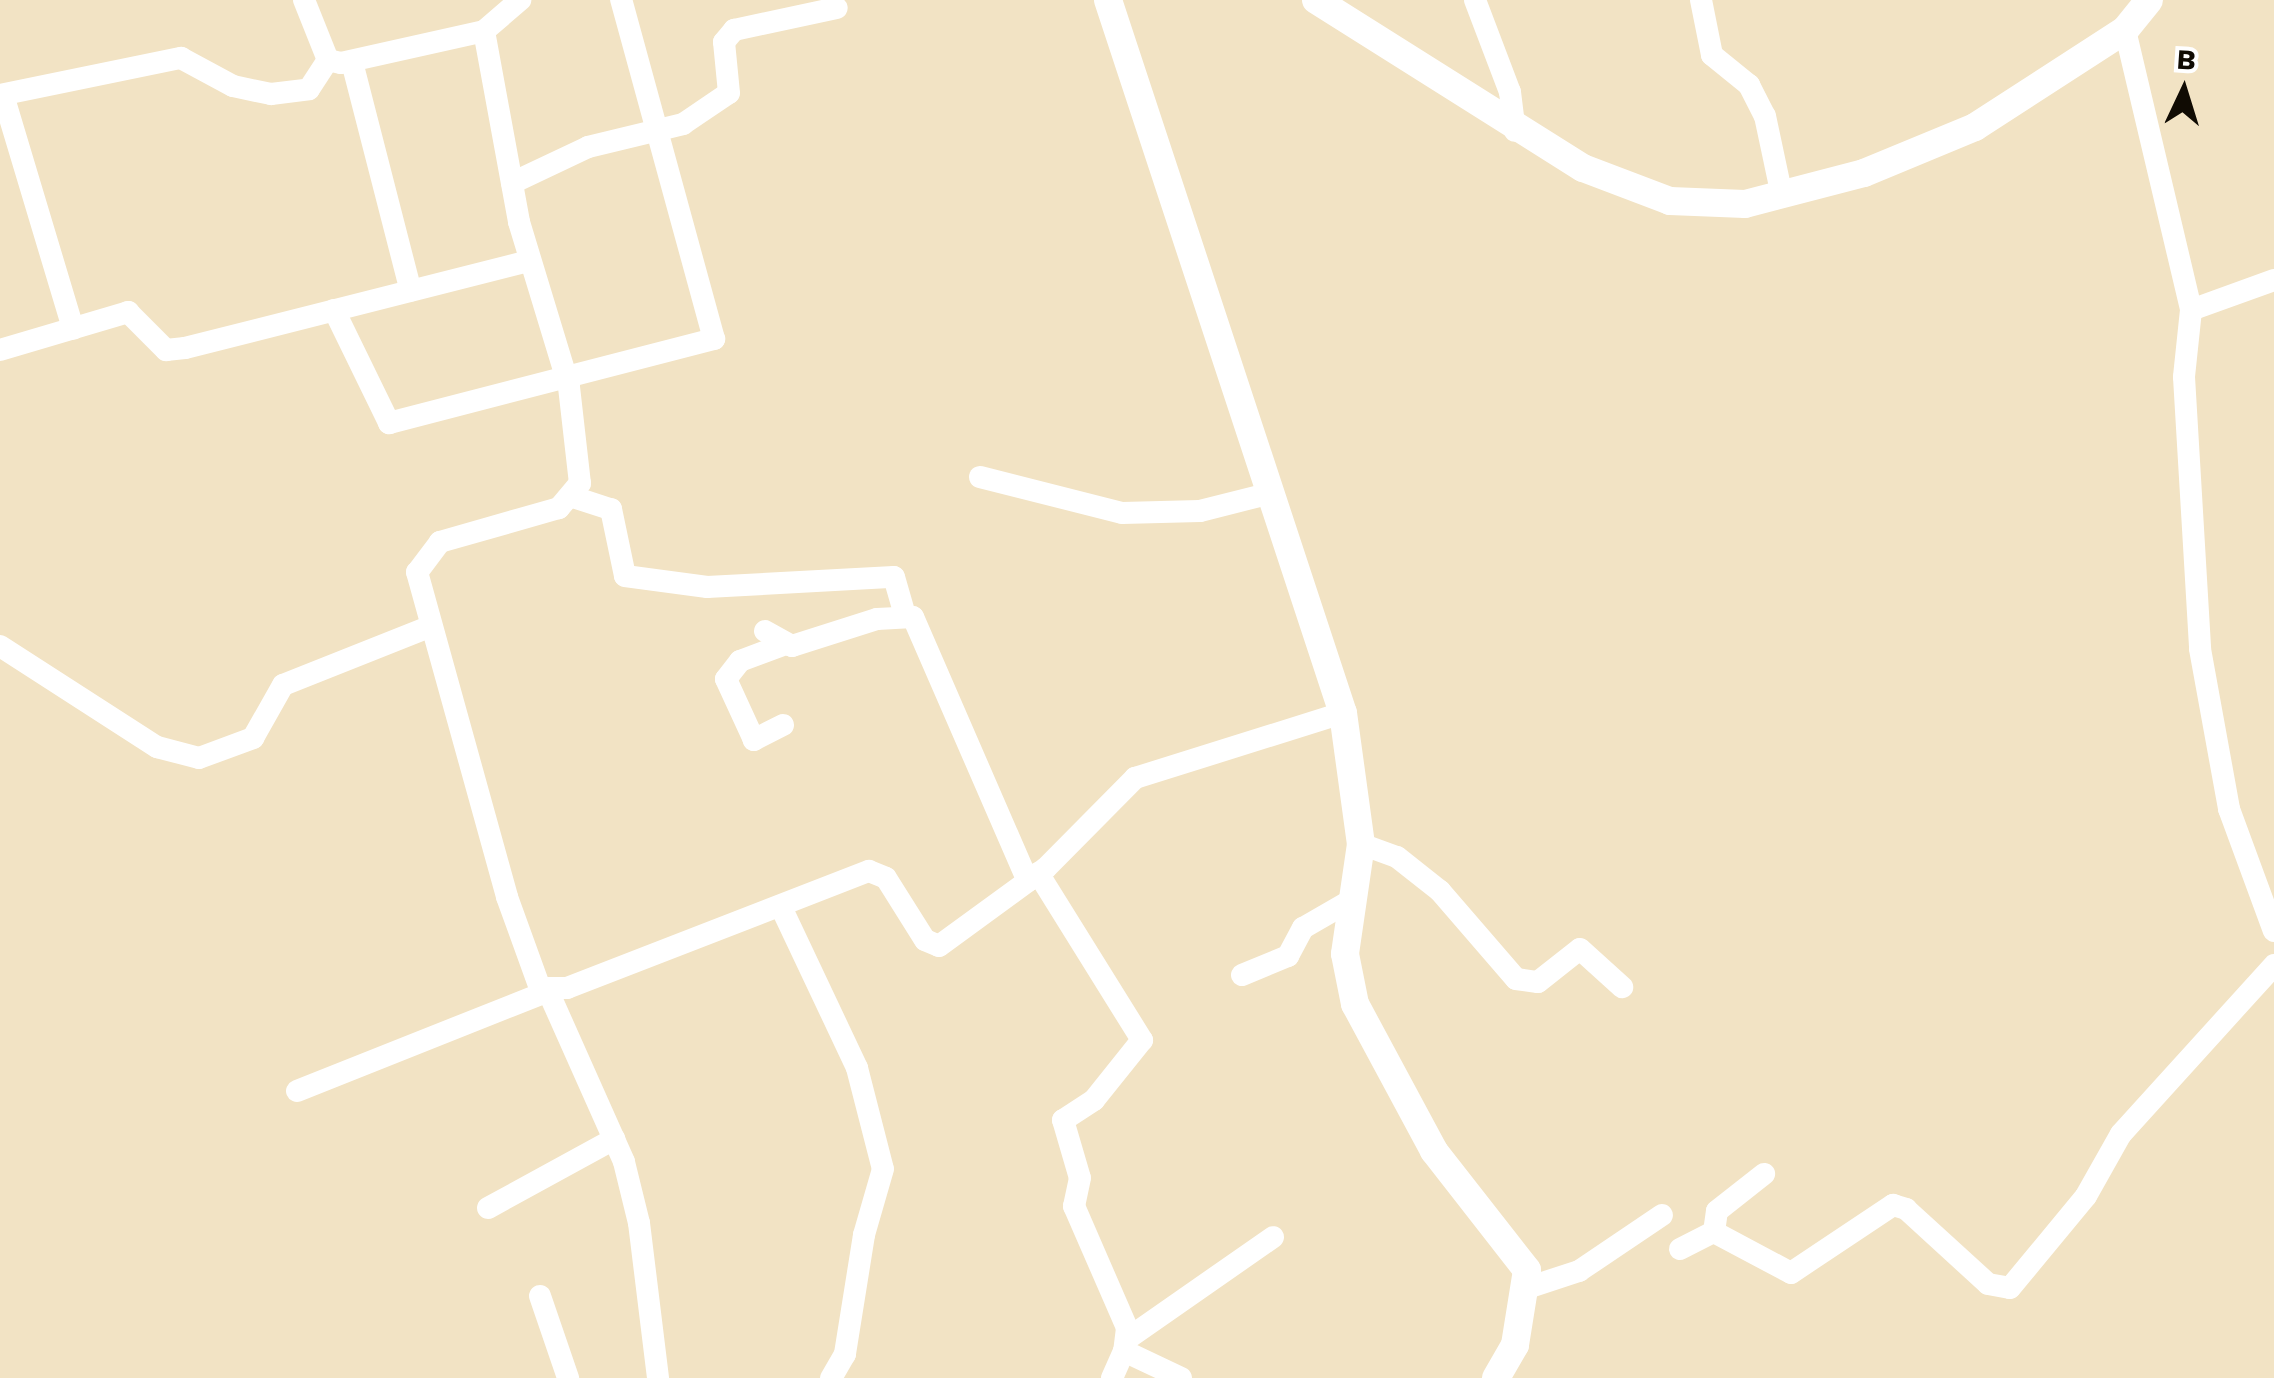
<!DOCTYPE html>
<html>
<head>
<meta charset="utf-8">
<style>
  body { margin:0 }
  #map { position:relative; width:2274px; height:1378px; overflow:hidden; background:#f2e3c4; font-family:"Work Sans",sans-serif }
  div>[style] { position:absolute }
  .minor>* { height:22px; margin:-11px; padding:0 11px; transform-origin:11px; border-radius:11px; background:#fff }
  .major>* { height:28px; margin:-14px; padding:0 14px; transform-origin:14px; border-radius:14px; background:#fff }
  span { translate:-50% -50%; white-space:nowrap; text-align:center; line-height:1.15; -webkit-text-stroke:8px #fff; paint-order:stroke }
  .north { position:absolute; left:2134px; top:40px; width:100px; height:100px; -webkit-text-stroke:8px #fff; paint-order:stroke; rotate:4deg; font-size:28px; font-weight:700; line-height:40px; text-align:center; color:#100b03 }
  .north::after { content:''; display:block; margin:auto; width:35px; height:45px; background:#100b03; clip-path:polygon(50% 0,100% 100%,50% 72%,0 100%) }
</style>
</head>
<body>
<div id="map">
  <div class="minor">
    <div style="left:304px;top:0;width:65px;rotate:68.2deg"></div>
    <div style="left:328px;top:60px;width:13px;rotate:13deg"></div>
    <div style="left:341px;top:63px;width:147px;rotate:-12.6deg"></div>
    <div style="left:484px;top:31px;width:48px;rotate:-40.7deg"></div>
    <div style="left:1475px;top:0;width:98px;rotate:69.2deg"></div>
    <div style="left:1510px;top:92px;width:39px;rotate:83deg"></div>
    <div style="left:1701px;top:0;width:56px;rotate:78.7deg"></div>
    <div style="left:1712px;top:55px;width:48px;rotate:39deg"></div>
    <div style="left:1749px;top:85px;width:35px;rotate:63deg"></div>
    <div style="left:1765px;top:116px;width:82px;rotate:78deg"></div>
    <div style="left:2125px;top:30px;width:288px;rotate:76.7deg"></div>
    <div style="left:2191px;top:310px;width:67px;rotate:96deg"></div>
    <div style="left:2184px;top:377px;width:272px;rotate:86.6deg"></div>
    <div style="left:2200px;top:649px;width:163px;rotate:79.7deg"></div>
    <div style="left:2229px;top:809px;width:130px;rotate:69.8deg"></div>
    <div style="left:484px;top:31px;width:194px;rotate:79.6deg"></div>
    <div style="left:519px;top:222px;width:172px;rotate:73.1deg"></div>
    <div style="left:569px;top:387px;width:97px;rotate:83.5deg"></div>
    <div style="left:580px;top:483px;width:33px;rotate:130deg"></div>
    <div style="left:559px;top:508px;width:124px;rotate:164.1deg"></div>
    <div style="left:440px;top:542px;width:38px;rotate:127deg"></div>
    <div style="left:417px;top:572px;width:337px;rotate:74.5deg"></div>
    <div style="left:507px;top:897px;width:97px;rotate:70.1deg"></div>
    <div style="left:540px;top:988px;width:27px"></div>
    <div style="left:567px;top:988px;width:324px;rotate:-21.2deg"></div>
    <div style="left:869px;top:871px;width:18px;rotate:22deg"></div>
    <div style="left:886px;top:878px;width:73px;rotate:57.8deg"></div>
    <div style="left:925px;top:940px;width:15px;rotate:23deg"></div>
    <div style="left:939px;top:946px;width:132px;rotate:-36.1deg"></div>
    <div style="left:1046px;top:868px;width:127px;rotate:-45.3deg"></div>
    <div style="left:1135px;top:778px;width:218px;rotate:-17.4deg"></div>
    <div style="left:352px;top:62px;width:236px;rotate:75.6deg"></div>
    <div style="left:0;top:95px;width:185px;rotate:-11.6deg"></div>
    <div style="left:181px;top:58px;width:59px;rotate:28.3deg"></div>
    <div style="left:233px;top:86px;width:39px;rotate:12deg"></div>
    <div style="left:271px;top:94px;width:38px;rotate:-7deg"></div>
    <div style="left:309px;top:89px;width:35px;rotate:-57deg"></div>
    <div style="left:3px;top:95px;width:244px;rotate:73.3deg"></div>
    <div style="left:512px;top:183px;width:84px;rotate:-25.3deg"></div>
    <div style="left:588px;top:147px;width:98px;rotate:-13.6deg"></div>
    <div style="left:683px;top:124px;width:55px;rotate:-34deg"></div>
    <div style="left:729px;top:93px;width:51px;rotate:-95.6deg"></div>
    <div style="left:724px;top:42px;width:16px;rotate:-50deg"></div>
    <div style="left:734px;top:30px;width:105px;rotate:-12.1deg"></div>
    <div style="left:334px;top:310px;width:126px;rotate:64deg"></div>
    <div style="left:389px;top:423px;width:336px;rotate:-14.5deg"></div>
    <div style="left:714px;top:339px;width:352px;rotate:-105.3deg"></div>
    <div style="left:2191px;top:310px;width:88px;rotate:-19.9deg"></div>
    <div style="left:0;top:350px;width:134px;rotate:-16.5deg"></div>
    <div style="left:128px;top:312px;width:54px;rotate:45deg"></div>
    <div style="left:166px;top:350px;width:19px;rotate:-6deg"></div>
    <div style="left:185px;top:348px;width:355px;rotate:-14.2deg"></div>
    <div style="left:980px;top:477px;width:146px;rotate:14.2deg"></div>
    <div style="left:1122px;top:513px;width:78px;rotate:-1.5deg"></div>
    <div style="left:1200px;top:511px;width:73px;rotate:-14.2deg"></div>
    <div style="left:573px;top:497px;width:40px;rotate:18deg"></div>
    <div style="left:611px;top:509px;width:68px;rotate:78.2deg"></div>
    <div style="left:625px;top:576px;width:83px;rotate:7.6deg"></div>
    <div style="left:707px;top:587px;width:187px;rotate:-3.1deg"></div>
    <div style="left:894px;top:577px;width:37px;rotate:74deg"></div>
    <div style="left:765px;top:631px;width:31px;rotate:29deg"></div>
    <div style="left:792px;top:646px;width:89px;rotate:-17.6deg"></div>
    <div style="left:877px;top:619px;width:36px;rotate:-3deg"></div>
    <div style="left:913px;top:617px;width:288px;rotate:66.5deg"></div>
    <div style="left:0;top:646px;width:187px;rotate:32.8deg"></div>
    <div style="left:157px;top:747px;width:43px;rotate:14.7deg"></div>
    <div style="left:199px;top:758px;width:58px;rotate:-20.3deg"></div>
    <div style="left:253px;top:738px;width:61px;rotate:-60.5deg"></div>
    <div style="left:283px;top:685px;width:157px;rotate:-21.7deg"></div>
    <div style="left:783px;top:725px;width:33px;rotate:153deg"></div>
    <div style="left:754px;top:740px;width:67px;rotate:-114.7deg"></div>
    <div style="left:726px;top:679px;width:23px;rotate:-52deg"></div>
    <div style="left:740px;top:661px;width:46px;rotate:-20.4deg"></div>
    <div style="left:1361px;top:844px;width:38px;rotate:20deg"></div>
    <div style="left:1397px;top:857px;width:55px;rotate:38.3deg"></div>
    <div style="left:1440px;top:891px;width:116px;rotate:49.2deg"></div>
    <div style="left:1516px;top:979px;width:22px;rotate:8deg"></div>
    <div style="left:1538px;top:982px;width:53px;rotate:-38.2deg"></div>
    <div style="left:1580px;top:949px;width:57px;rotate:42.1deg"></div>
    <div style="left:1038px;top:873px;width:197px;rotate:58.1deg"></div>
    <div style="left:1142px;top:1040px;width:77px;rotate:128.7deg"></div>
    <div style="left:1094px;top:1100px;width:37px;rotate:147deg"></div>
    <div style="left:1063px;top:1120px;width:60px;rotate:73.7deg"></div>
    <div style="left:1080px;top:1178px;width:29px;rotate:102deg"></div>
    <div style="left:1074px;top:1206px;width:133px;rotate:66.5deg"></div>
    <div style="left:1127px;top:1328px;width:23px;rotate:97deg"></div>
    <div style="left:781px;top:907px;width:178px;rotate:64.7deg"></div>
    <div style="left:857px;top:1068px;width:104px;rotate:75.6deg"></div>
    <div style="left:883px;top:1169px;width:69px;rotate:106.1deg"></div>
    <div style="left:864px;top:1235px;width:121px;rotate:99.1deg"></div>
    <div style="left:845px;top:1354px;width:28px;rotate:120deg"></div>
    <div style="left:1242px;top:975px;width:50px;rotate:-22.4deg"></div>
    <div style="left:1288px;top:956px;width:32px;rotate:-62deg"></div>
    <div style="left:1303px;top:928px;width:54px;rotate:-29.9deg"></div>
    <div style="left:297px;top:1091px;width:270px;rotate:-21.7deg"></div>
    <div style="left:548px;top:991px;width:187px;rotate:66deg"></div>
    <div style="left:624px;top:1162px;width:63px;rotate:76.2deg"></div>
    <div style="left:639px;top:1223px;width:156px;rotate:83deg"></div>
    <div style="left:488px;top:1208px;width:144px;rotate:-28.7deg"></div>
    <div style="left:1714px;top:1232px;width:21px;rotate:-82deg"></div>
    <div style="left:1717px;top:1211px;width:60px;rotate:-38.2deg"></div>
    <div style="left:1680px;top:1249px;width:38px;rotate:-27deg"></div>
    <div style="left:1714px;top:1232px;width:87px;rotate:28deg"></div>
    <div style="left:1791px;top:1273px;width:123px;rotate:-33.7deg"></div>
    <div style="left:1893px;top:1205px;width:14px;rotate:17deg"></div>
    <div style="left:1906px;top:1209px;width:111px;rotate:42.4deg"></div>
    <div style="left:1988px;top:1284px;width:22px;rotate:10deg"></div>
    <div style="left:2010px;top:1288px;width:119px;rotate:-50.4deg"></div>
    <div style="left:2086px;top:1196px;width:71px;rotate:-60.6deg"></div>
    <div style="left:2121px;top:1134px;width:228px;rotate:-47.8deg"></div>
    <div style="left:1527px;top:1288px;width:55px;rotate:-18.1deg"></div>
    <div style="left:1579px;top:1271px;width:100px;rotate:-34deg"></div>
    <div style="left:540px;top:1296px;width:87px;rotate:71.1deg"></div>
    <div style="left:1127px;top:1339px;width:178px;rotate:-34.9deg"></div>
    <div style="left:1112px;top:1378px;width:30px;rotate:-66deg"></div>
    <div style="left:1124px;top:1351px;width:63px;rotate:25.3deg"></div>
  </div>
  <div class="major">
    <div style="left:1108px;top:0;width:751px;rotate:71.76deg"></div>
    <div style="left:1343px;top:713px;width:132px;rotate:82.2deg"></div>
    <div style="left:1361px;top:844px;width:111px;rotate:98.3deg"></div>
    <div style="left:1345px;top:954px;width:51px;rotate:78.7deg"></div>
    <div style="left:1355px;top:1004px;width:167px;rotate:61.7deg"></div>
    <div style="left:1434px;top:1151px;width:151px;rotate:52deg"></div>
    <div style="left:1527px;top:1270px;width:76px;rotate:99.1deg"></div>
    <div style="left:1515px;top:1345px;width:38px;rotate:120deg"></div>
    <div style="left:1316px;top:0;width:315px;rotate:32.2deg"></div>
    <div style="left:1583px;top:168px;width:93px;rotate:20.8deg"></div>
    <div style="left:1670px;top:201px;width:75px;rotate:2.3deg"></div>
    <div style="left:1745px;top:204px;width:123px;rotate:-14.6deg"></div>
    <div style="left:1864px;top:173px;width:120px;rotate:-22.5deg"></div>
    <div style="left:1975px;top:127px;width:179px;rotate:-32.9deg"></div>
    <div style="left:2125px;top:30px;width:38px;rotate:-51deg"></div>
  </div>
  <div class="north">B</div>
</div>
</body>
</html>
